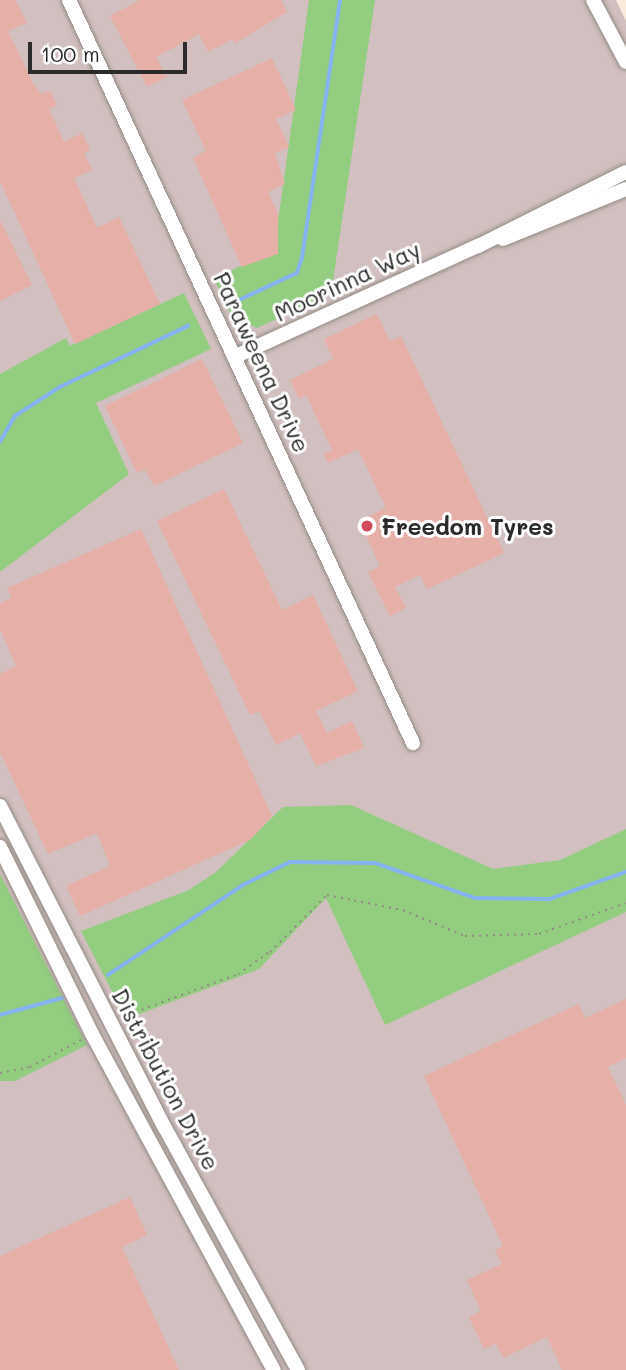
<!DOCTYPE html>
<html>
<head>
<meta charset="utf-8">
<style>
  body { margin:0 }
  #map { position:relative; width:626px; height:1370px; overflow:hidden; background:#faecdd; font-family:Mali,sans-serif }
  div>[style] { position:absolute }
  .industrial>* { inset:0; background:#d2bfbf }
  .green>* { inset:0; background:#93cd80 }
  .stream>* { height:3.5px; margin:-1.75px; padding:0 1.75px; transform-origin:1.75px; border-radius:1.75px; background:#84b3ef }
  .building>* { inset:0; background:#e6afa7 }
  .path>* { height:2px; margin-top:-1px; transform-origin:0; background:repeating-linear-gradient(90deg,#928c84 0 2px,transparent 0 7px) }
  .roads { filter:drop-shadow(0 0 2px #928c84) drop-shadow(0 0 2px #928c84) }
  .minor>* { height:14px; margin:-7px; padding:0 7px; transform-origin:7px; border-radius:7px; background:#fff }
  .dots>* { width:19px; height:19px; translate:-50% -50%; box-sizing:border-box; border:4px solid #fff; border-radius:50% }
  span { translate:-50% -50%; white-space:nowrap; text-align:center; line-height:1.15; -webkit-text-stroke:6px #fff; paint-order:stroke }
  .street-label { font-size:23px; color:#2b2b2b }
  .poi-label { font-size:23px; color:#2b2b2b; font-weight:700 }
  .left { translate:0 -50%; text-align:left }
  .scale { position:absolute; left:28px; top:42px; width:159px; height:32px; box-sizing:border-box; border:4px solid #2b2b2b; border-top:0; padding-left:9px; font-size:21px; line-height:24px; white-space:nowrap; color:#2b2b2b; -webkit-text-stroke:5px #fff; paint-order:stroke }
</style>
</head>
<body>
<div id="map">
  <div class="industrial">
    <div style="clip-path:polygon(0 0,616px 0,626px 21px,626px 1370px,0 1370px)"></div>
  </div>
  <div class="green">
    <div style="clip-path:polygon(309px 0,375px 0,331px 294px,257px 328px,232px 318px,214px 279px,274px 250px)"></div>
    <div style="clip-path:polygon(184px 293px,211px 349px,96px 403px,129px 474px,0 572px,0 374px,66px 338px,70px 346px)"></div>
    <div style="clip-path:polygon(351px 805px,493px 869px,560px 860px,626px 829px,626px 912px,385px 1025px,326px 898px,259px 969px,126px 1019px,81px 931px,189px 890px,216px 872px,283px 807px)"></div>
    <div style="clip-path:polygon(0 874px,87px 1045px,15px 1081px,0 1081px)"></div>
  </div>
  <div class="stream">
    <div style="left:235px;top:302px;width:68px;rotate:-25.1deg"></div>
    <div style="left:297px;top:273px;width:16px;rotate:-72deg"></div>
    <div style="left:302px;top:258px;width:261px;rotate:-81.6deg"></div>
    <div style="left:0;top:442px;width:30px;rotate:-60deg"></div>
    <div style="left:15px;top:416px;width:54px;rotate:-32.8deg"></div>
    <div style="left:60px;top:387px;width:142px;rotate:-25.5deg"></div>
    <div style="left:108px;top:975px;width:162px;rotate:-33.7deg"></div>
    <div style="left:243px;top:885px;width:52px;rotate:-26.1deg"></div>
    <div style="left:290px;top:862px;width:85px;rotate:0.7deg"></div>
    <div style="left:375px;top:863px;width:106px;rotate:19.3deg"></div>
    <div style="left:475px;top:898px;width:75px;rotate:0.8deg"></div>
    <div style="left:550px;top:899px;width:81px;rotate:-19.6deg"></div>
    <div style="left:0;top:1015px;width:64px;rotate:-15.3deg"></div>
  </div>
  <div class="building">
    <div style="clip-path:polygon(0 0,15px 0,27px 23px,8px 31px,33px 83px,41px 94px,50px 90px,57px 105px,49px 109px,64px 142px,82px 133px,90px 150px,84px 153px,92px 170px,74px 178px,97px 228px,119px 217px,160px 304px,75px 344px,0 181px)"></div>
    <div style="clip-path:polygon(140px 0,281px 0,287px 12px,235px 43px,233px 39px,208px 52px,199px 34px,156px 57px,167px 77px,147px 87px,110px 16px)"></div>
    <div style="clip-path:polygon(272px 58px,296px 110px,276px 119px,289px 147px,275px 153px,285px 184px,268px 192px,278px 214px,278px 254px,242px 267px,193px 158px,206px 151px,182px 100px)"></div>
    <div style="clip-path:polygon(0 220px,32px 285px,0 301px)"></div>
    <div style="clip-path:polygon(377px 314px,390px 342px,401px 336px,504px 553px,427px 589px,420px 575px,395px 587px,406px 608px,390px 616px,368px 572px,380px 566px,359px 521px,386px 508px,358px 449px,328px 463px,324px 454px,332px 450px,306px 395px,299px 399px,290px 380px,333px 359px,324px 339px)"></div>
    <div style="clip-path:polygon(202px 359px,243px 443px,154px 486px,145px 469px,137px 473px,105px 406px)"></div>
    <div style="clip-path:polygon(224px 489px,282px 610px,313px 595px,358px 691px,316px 711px,327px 733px,352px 721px,364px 748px,316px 766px,300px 733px,276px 745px,259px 711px,250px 715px,157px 521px)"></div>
    <div style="clip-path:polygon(141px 529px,272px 816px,250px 840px,80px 916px,66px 886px,110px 866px,97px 833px,48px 854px,0 752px,0 674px,16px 666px,0 629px,0 603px,12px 598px,7px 588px)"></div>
    <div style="clip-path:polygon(626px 999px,626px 1058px,608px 1067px,626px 1105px,626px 1370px,562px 1370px,547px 1337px,503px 1358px,496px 1343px,484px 1349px,469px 1317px,481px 1311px,467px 1280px,502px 1264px,495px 1250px,503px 1246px,424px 1076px,579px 1004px,585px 1018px)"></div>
    <div style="clip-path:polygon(130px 1197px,147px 1235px,122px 1247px,179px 1370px,0 1370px,0 1256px)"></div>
  </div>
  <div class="path">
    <div style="left:122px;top:1017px;width:124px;rotate:-20.3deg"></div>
    <div style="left:238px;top:974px;width:39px;rotate:-35deg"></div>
    <div style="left:270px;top:952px;width:81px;rotate:-45deg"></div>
    <div style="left:327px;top:895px;width:77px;rotate:11.2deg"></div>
    <div style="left:403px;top:910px;width:67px;rotate:22.8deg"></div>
    <div style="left:465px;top:936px;width:74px;rotate:-1.5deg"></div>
    <div style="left:539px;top:934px;width:92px;rotate:-19.6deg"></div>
    <div style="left:0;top:1073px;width:31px;rotate:-11deg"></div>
    <div style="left:30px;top:1067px;width:58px;rotate:-27.9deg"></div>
  </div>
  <div class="roads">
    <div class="minor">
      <div style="left:69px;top:0;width:819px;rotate:65.16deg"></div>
      <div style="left:593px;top:0;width:70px;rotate:62deg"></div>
      <div style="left:503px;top:239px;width:133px;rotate:-22.1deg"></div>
      <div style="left:234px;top:357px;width:268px;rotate:-24.5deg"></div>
      <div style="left:478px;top:246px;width:165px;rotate:-26.6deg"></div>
      <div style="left:0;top:806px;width:362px;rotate:62.9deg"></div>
      <div style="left:165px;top:1128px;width:276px;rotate:61.2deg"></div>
      <div style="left:0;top:847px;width:208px;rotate:63.8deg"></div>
      <div style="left:92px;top:1034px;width:382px;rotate:61.6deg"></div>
    </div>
  </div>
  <div class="dots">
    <div style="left:367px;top:526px;background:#d1495b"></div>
  </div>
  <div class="street-label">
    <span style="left:347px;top:281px;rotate:-25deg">Moorinna Way</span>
    <span style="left:262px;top:362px;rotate:65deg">Paraweena Drive</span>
    <span style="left:166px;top:1079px;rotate:62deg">Distribution Drive</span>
  </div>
  <div class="poi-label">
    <span class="left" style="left:381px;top:526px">Freedom Tyres</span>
  </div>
  <div class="scale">100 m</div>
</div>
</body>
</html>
